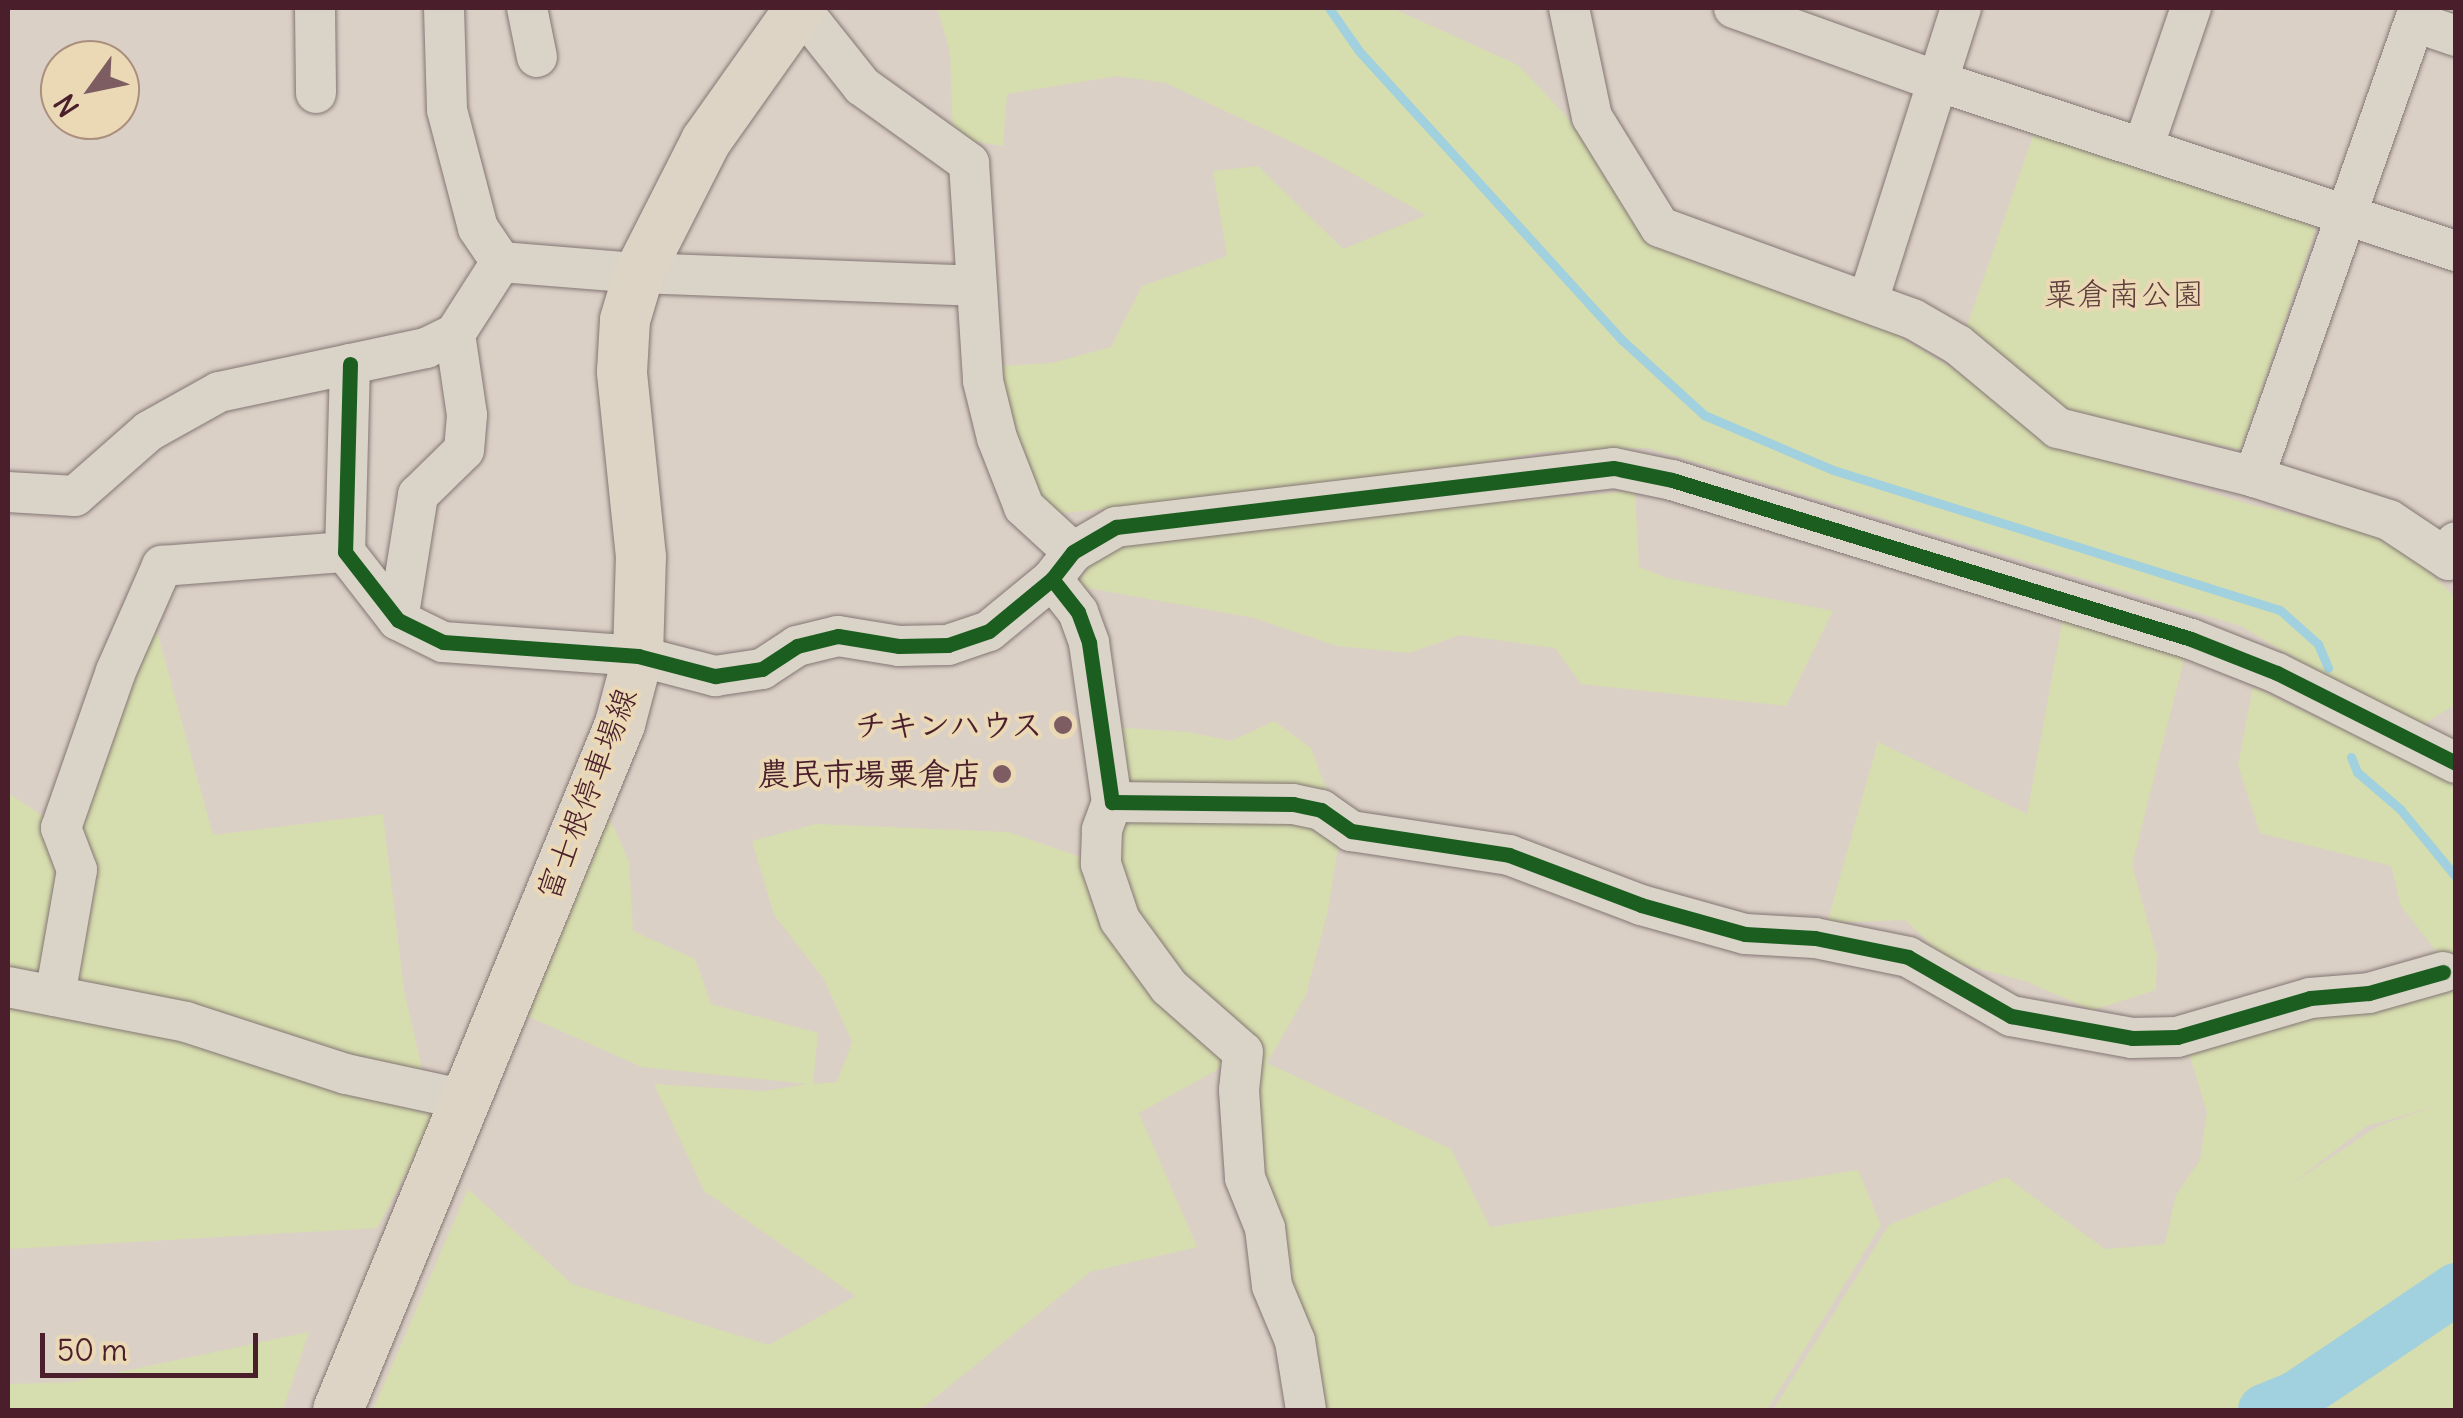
<!DOCTYPE html>
<html>
<head>
<meta charset="utf-8">
<style>
  body { margin:0 }
  #map { position:relative; width:2463px; height:1418px; overflow:hidden; background:#dbd0c6; font-family:Delius,"Klee One",sans-serif }
  div>[style] { position:absolute }
  .green>* { inset:0; background:#d6ddae }
  .stream>* { height:9px; margin:-4.5px; padding:0 4.5px; transform-origin:4.5px; border-radius:4.5px; background:#a1d0de }
  .river>* { height:52px; margin:-26px; padding:0 26px; transform-origin:26px; border-radius:26px; background:#a1d0de }
  .roads { filter:drop-shadow(0 0 2px #847674) drop-shadow(0 0 2px #847674) }
  .minor>* { height:40px; margin:-20px; padding:0 20px; transform-origin:20px; border-radius:20px; background:#dad3c7 }
  .major>* { height:50px; margin:-25px; padding:0 25px; transform-origin:25px; border-radius:25px; background:#ddd4c6 }
  .cycleway>* { height:15px; margin:-7.5px; padding:0 7.5px; transform-origin:7.5px; border-radius:7.5px; background:#1b5e20 }
  .dots>* { width:28px; height:28px; translate:-50% -50%; box-sizing:border-box; border:5px solid #ebd9b6; border-radius:50% }
  span { translate:-50% -50%; white-space:nowrap; text-align:center; line-height:1.15; -webkit-text-stroke:8px #ebd9b6; paint-order:stroke }
  .park-label { font-size:32px; color:#5e3d3c }
  .poi-label { font-size:32px; color:#4a1f2b; font-weight:700 }
  .right { translate:-100% -50%; text-align:right }
  .street-label { font-size:32px; color:#4a1f2b }
  .frame { position:absolute; inset:0; border:10px solid #4a1f2b; pointer-events:none }
  .north { position:absolute; left:40px; top:40px; width:100px; height:100px; box-sizing:border-box; background:#ebd9b6; border:2px solid #ab8f7e; border-radius:50%; rotate:237deg; font-size:28px; font-weight:700; line-height:40px; text-align:center; color:#4a1f2b }
  .north::after { content:''; display:block; margin:auto; width:35px; height:45px; background:#7d5d61; clip-path:polygon(50% 0,100% 100%,50% 72%,0 100%) }
  .scale { position:absolute; left:40px; top:1333px; width:218px; height:45px; box-sizing:border-box; border:5px solid #4a1f2b; border-top:0; padding-left:12px; font-size:30px; line-height:35px; white-space:nowrap; color:#4a1f2b; -webkit-text-stroke:8px #ebd9b6; paint-order:stroke }
</style>
</head>
<body>
<div id="map">
  <div class="green">
    <div style="clip-path:polygon(937px 8px,1392px 8px,1518px 65px,1567px 117px,1655px 240px,1886px 328px,1954px 369px,2055px 445px,2252px 505px,2393px 537px,2455px 597px,2455px 705px,2414px 730px,2241px 626px,1648px 448px,1543px 452px,1373px 482px,1052px 514px,1032px 491px,998px 366px,1052px 363px,1111px 347px,1142px 286px,1227px 256px,1213px 171px,1258px 166px,1343px 249px,1426px 215px,1323px 157px,1166px 83px,1117px 76px,1007px 94px,1003px 146px,953px 138px,950px 52px)"></div>
    <div style="clip-path:polygon(2035px 130px,2317px 226px,2241px 450px,2064px 410px,1966px 329px)"></div>
    <div style="clip-path:polygon(1635px 491px,1639px 567px,1667px 578px,1833px 611px,1786px 706px,1581px 684px,1555px 648px,1460px 635px,1409px 653px,1337px 646px,1254px 618px,1077px 586px,1099px 549px,1455px 505px)"></div>
    <div style="clip-path:polygon(148px 599px,213px 835px,383px 814px,404px 990px,434px 1121px,377px 1228px,8px 1249px,8px 793px,60px 827px)"></div>
    <div style="clip-path:polygon(2063px 617px,2185px 656px,2132px 865px,2157px 955px,2156px 990px,2093px 1010px,2025px 981px,1949px 961px,1905px 920px,1827px 923px,1878px 742px,2027px 814px)"></div>
    <div style="clip-path:polygon(evenodd,2253px 687px,2455px 782px,2455px 1410px,1773px 1410px,1889px 1225px,2006px 1177px,2105px 1249px,2165px 1244px,2176px 1195px,2200px 1160px,2207px 1112px,2179px 1020px,2439px 955px,2401px 906px,2391px 866px,2260px 833px,2238px 765px,2253px 687px,2440px 1105px,2378px 1126px,2291px 1184px,2367px 1126px,2440px 1105px)"></div>
    <div style="clip-path:polygon(1274px 721px,1311px 748px,1341px 829px,1328px 910px,1306px 995px,1267px 1063px,1451px 1149px,1490px 1227px,1858px 1170px,1881px 1225px,1767px 1410px,1306px 1410px,1226px 1065px,1139px 1113px,1197px 1247px,1090px 1272px,920px 1410px,373px 1410px,468px 1189px,572px 1284px,769px 1345px,856px 1296px,704px 1191px,654px 1084px,765px 1091px,807px 1084px,642px 1067px,518px 1012px,606px 811px,629px 861px,633px 931px,695px 959px,711px 1004px,818px 1033px,813px 1084px,837px 1082px,852px 1042px,824px 979px,774px 915px,752px 841px,816px 824px,1008px 832px,1101px 864px,1107px 727px,1189px 732px,1231px 741px)"></div>
    <div style="clip-path:polygon(309px 1332px,283px 1410px,8px 1410px,8px 1384px,72px 1382px)"></div>
  </div>
  <div class="stream">
    <div style="left:1329px;top:8px;width:52px;rotate:55.1deg"></div>
    <div style="left:1359px;top:51px;width:391px;rotate:47.7deg"></div>
    <div style="left:1622px;top:340px;width:111px;rotate:42.4deg"></div>
    <div style="left:1704px;top:415px;width:140px;rotate:23.1deg"></div>
    <div style="left:1833px;top:470px;width:468px;rotate:17.4deg"></div>
    <div style="left:2280px;top:610px;width:51px;rotate:41.8deg"></div>
    <div style="left:2318px;top:644px;width:26px;rotate:67deg"></div>
    <div style="left:2351px;top:757px;width:16px;rotate:68deg"></div>
    <div style="left:2357px;top:772px;width:57px;rotate:40.7deg"></div>
    <div style="left:2400px;top:809px;width:88px;rotate:50.5deg"></div>
  </div>
  <div class="river">
    <div style="left:2264px;top:1410px;width:35px;rotate:-22deg"></div>
    <div style="left:2296px;top:1397px;width:193px;rotate:-34deg"></div>
  </div>
  <div class="roads">
    <div class="minor">
      <div style="left:315px;top:8px;width:85px;rotate:89.3deg"></div>
      <div style="left:444px;top:8px;width:102px;rotate:88.3deg"></div>
      <div style="left:447px;top:110px;width:122px;rotate:75.3deg"></div>
      <div style="left:478px;top:228px;width:41px;rotate:55.9deg"></div>
      <div style="left:527px;top:8px;width:50px;rotate:78.5deg"></div>
      <div style="left:800px;top:8px;width:100px;rotate:51.5deg"></div>
      <div style="left:862px;top:86px;width:132px;rotate:35.7deg"></div>
      <div style="left:969px;top:163px;width:218px;rotate:86.3deg"></div>
      <div style="left:983px;top:381px;width:59px;rotate:76.2deg"></div>
      <div style="left:997px;top:438px;width:74px;rotate:68.6deg"></div>
      <div style="left:1024px;top:507px;width:67px;rotate:42.6deg"></div>
      <div style="left:1569px;top:8px;width:111px;rotate:78.1deg"></div>
      <div style="left:1592px;top:117px;width:129px;rotate:58.3deg"></div>
      <div style="left:1660px;top:227px;width:269px;rotate:20deg"></div>
      <div style="left:1913px;top:319px;width:52px;rotate:30deg"></div>
      <div style="left:1958px;top:345px;width:130px;rotate:39.7deg"></div>
      <div style="left:2058px;top:428px;width:202px;rotate:14deg"></div>
      <div style="left:2254px;top:477px;width:142px;rotate:17.7deg"></div>
      <div style="left:2389px;top:520px;width:72px;rotate:33.7deg"></div>
      <div style="left:2449px;top:560px;width:19px;rotate:-69deg"></div>
      <div style="left:1734px;top:8px;width:216px;rotate:19.8deg"></div>
      <div style="left:1937px;top:81px;width:546px;rotate:18.14deg"></div>
      <div style="left:2415px;top:22px;width:43px;rotate:18.9deg"></div>
      <div style="left:2144px;top:145px;width:145px;rotate:-71.1deg"></div>
      <div style="left:501px;top:262px;width:138px;rotate:4.6deg"></div>
      <div style="left:639px;top:273px;width:335px;rotate:2.2deg"></div>
      <div style="left:1868px;top:301px;width:307px;rotate:-72.4deg"></div>
      <div style="left:350px;top:364px;width:188px;rotate:91.5deg"></div>
      <div style="left:345px;top:552px;width:86px;rotate:52.1deg"></div>
      <div style="left:398px;top:620px;width:50px;rotate:26.1deg"></div>
      <div style="left:443px;top:642px;width:196px;rotate:4.1deg"></div>
      <div style="left:638px;top:656px;width:80px;rotate:14.6deg"></div>
      <div style="left:715px;top:676px;width:48px;rotate:-8.5deg"></div>
      <div style="left:762px;top:669px;width:42px;rotate:-33.3deg"></div>
      <div style="left:797px;top:646px;width:42px;rotate:-13.7deg"></div>
      <div style="left:838px;top:636px;width:62px;rotate:9.3deg"></div>
      <div style="left:899px;top:646px;width:49px;rotate:-1.2deg"></div>
      <div style="left:948px;top:645px;width:43px;rotate:-18.9deg"></div>
      <div style="left:989px;top:631px;width:82px;rotate:-39.5deg"></div>
      <div style="left:1052px;top:579px;width:34px;rotate:-52deg"></div>
      <div style="left:1073px;top:552px;width:50px;rotate:-30.2deg"></div>
      <div style="left:1116px;top:527px;width:501px;rotate:-6.76deg"></div>
      <div style="left:1614px;top:468px;width:59px;rotate:11.7deg"></div>
      <div style="left:1672px;top:480px;width:543px;rotate:17.03deg"></div>
      <div style="left:2191px;top:639px;width:92px;rotate:21.6deg"></div>
      <div style="left:2277px;top:673px;width:200px;rotate:26.7deg"></div>
      <div style="left:2254px;top:477px;width:497px;rotate:-70.6deg"></div>
      <div style="left:8px;top:492px;width:67px;rotate:3.4deg"></div>
      <div style="left:75px;top:496px;width:98px;rotate:-41.3deg"></div>
      <div style="left:149px;top:431px;width:80px;rotate:-29.1deg"></div>
      <div style="left:219px;top:392px;width:212px;rotate:-12deg"></div>
      <div style="left:426px;top:348px;width:32px;rotate:-26deg"></div>
      <div style="left:455px;top:334px;width:85px;rotate:-57.4deg"></div>
      <div style="left:1052px;top:579px;width:42px;rotate:51.8deg"></div>
      <div style="left:1078px;top:612px;width:33px;rotate:70deg"></div>
      <div style="left:1089px;top:643px;width:161px;rotate:81.8deg"></div>
      <div style="left:1112px;top:802px;width:181px;rotate:0.6deg"></div>
      <div style="left:1293px;top:804px;width:29px;rotate:12deg"></div>
      <div style="left:1321px;top:810px;width:37px;rotate:35deg"></div>
      <div style="left:1351px;top:831px;width:160px;rotate:8.6deg"></div>
      <div style="left:1509px;top:855px;width:141px;rotate:20.7deg"></div>
      <div style="left:1641px;top:905px;width:108px;rotate:15.6deg"></div>
      <div style="left:1745px;top:934px;width:70px;rotate:3.3deg"></div>
      <div style="left:1815px;top:938px;width:95px;rotate:11.5deg"></div>
      <div style="left:1908px;top:957px;width:119px;rotate:29.8deg"></div>
      <div style="left:2011px;top:1016px;width:123px;rotate:10.3deg"></div>
      <div style="left:2132px;top:1038px;width:45px;rotate:-1.3deg"></div>
      <div style="left:2177px;top:1037px;width:139px;rotate:-16.3deg"></div>
      <div style="left:2310px;top:998px;width:59px;rotate:-4.8deg"></div>
      <div style="left:2369px;top:993px;width:77px;rotate:-15.8deg"></div>
      <div style="left:398px;top:620px;width:127px;rotate:-80.9deg"></div>
      <div style="left:418px;top:495px;width:64px;rotate:-44.4deg"></div>
      <div style="left:464px;top:450px;width:35px;rotate:-85deg"></div>
      <div style="left:467px;top:415px;width:82px;rotate:-98.4deg"></div>
      <div style="left:1112px;top:802px;width:30px;rotate:110deg"></div>
      <div style="left:1102px;top:830px;width:34px;rotate:92deg"></div>
      <div style="left:1101px;top:864px;width:59px;rotate:71.3deg"></div>
      <div style="left:1120px;top:920px;width:83px;rotate:53.8deg"></div>
      <div style="left:1169px;top:987px;width:98px;rotate:41.3deg"></div>
      <div style="left:1243px;top:1052px;width:38px;rotate:96deg"></div>
      <div style="left:1239px;top:1090px;width:88px;rotate:86.1deg"></div>
      <div style="left:1245px;top:1178px;width:54px;rotate:68.2deg"></div>
      <div style="left:1265px;top:1228px;width:58px;rotate:83.1deg"></div>
      <div style="left:1272px;top:1286px;width:60px;rotate:67.3deg"></div>
      <div style="left:1295px;top:1341px;width:70px;rotate:80.9deg"></div>
      <div style="left:8px;top:987px;width:181px;rotate:11.1deg"></div>
      <div style="left:186px;top:1022px;width:168px;rotate:18deg"></div>
      <div style="left:346px;top:1074px;width:123px;rotate:12.2deg"></div>
      <div style="left:55px;top:996px;width:128px;rotate:-80.1deg"></div>
      <div style="left:77px;top:870px;width:45px;rotate:-110.9deg"></div>
      <div style="left:61px;top:828px;width:166px;rotate:-70.7deg"></div>
      <div style="left:116px;top:671px;width:115px;rotate:-66.3deg"></div>
      <div style="left:162px;top:566px;width:184px;rotate:-4.4deg"></div>
    </div>
    <div class="major">
      <div style="left:338px;top:1410px;width:742px;rotate:-67.65deg"></div>
      <div style="left:620px;top:724px;width:70px;rotate:-75.2deg"></div>
      <div style="left:638px;top:656px;width:99px;rotate:-88.3deg"></div>
      <div style="left:641px;top:557px;width:186px;rotate:-95.9deg"></div>
      <div style="left:622px;top:372px;width:52px;rotate:-86.7deg"></div>
      <div style="left:625px;top:320px;width:49px;rotate:-73.4deg"></div>
      <div style="left:639px;top:273px;width:148px;rotate:-63.1deg"></div>
      <div style="left:706px;top:141px;width:163px;rotate:-54.7deg"></div>
    </div>
  </div>
  <div class="cycleway">
    <div style="left:350px;top:364px;width:188px;rotate:91.5deg"></div>
    <div style="left:345px;top:552px;width:86px;rotate:52.1deg"></div>
    <div style="left:398px;top:620px;width:50px;rotate:26.1deg"></div>
    <div style="left:443px;top:642px;width:196px;rotate:4.1deg"></div>
    <div style="left:638px;top:656px;width:80px;rotate:14.6deg"></div>
    <div style="left:715px;top:676px;width:48px;rotate:-8.5deg"></div>
    <div style="left:762px;top:669px;width:42px;rotate:-33.3deg"></div>
    <div style="left:797px;top:646px;width:42px;rotate:-13.7deg"></div>
    <div style="left:838px;top:636px;width:62px;rotate:9.3deg"></div>
    <div style="left:899px;top:646px;width:49px;rotate:-1.2deg"></div>
    <div style="left:948px;top:645px;width:43px;rotate:-18.9deg"></div>
    <div style="left:989px;top:631px;width:82px;rotate:-39.5deg"></div>
    <div style="left:1052px;top:579px;width:34px;rotate:-52deg"></div>
    <div style="left:1073px;top:552px;width:50px;rotate:-30.2deg"></div>
    <div style="left:1116px;top:527px;width:501px;rotate:-6.76deg"></div>
    <div style="left:1614px;top:468px;width:59px;rotate:11.7deg"></div>
    <div style="left:1672px;top:480px;width:543px;rotate:17.03deg"></div>
    <div style="left:2191px;top:639px;width:92px;rotate:21.6deg"></div>
    <div style="left:2277px;top:673px;width:200px;rotate:26.7deg"></div>
    <div style="left:1052px;top:579px;width:42px;rotate:51.8deg"></div>
    <div style="left:1078px;top:612px;width:33px;rotate:70deg"></div>
    <div style="left:1089px;top:643px;width:161px;rotate:81.8deg"></div>
    <div style="left:1112px;top:802px;width:181px;rotate:0.6deg"></div>
    <div style="left:1293px;top:804px;width:29px;rotate:12deg"></div>
    <div style="left:1321px;top:810px;width:37px;rotate:35deg"></div>
    <div style="left:1351px;top:831px;width:160px;rotate:8.6deg"></div>
    <div style="left:1509px;top:855px;width:141px;rotate:20.7deg"></div>
    <div style="left:1641px;top:905px;width:108px;rotate:15.6deg"></div>
    <div style="left:1745px;top:934px;width:70px;rotate:3.3deg"></div>
    <div style="left:1815px;top:938px;width:95px;rotate:11.5deg"></div>
    <div style="left:1908px;top:957px;width:119px;rotate:29.8deg"></div>
    <div style="left:2011px;top:1016px;width:123px;rotate:10.3deg"></div>
    <div style="left:2132px;top:1038px;width:45px;rotate:-1.3deg"></div>
    <div style="left:2177px;top:1037px;width:139px;rotate:-16.3deg"></div>
    <div style="left:2310px;top:998px;width:59px;rotate:-4.8deg"></div>
    <div style="left:2369px;top:993px;width:77px;rotate:-15.8deg"></div>
  </div>
  <div class="dots">
    <div style="left:1063px;top:725px;background:#7d5d61"></div>
    <div style="left:1002px;top:774px;background:#7d5d61"></div>
  </div>
  <div class="park-label">
    <span style="left:2124px;top:294px">粟倉南公園</span>
  </div>
  <div class="poi-label">
    <span class="right" style="left:1043px;top:725px">チキンハウス</span>
    <span class="right" style="left:982px;top:774px">農民市場粟倉店</span>
  </div>
  <div class="street-label">
    <span style="left:587px;top:794px;rotate:-69deg">富士根停車場線</span>
  </div>
  <div class="frame"></div>
  <div class="north">N</div>
  <div class="scale">50 m</div>
</div>
</body>
</html>
